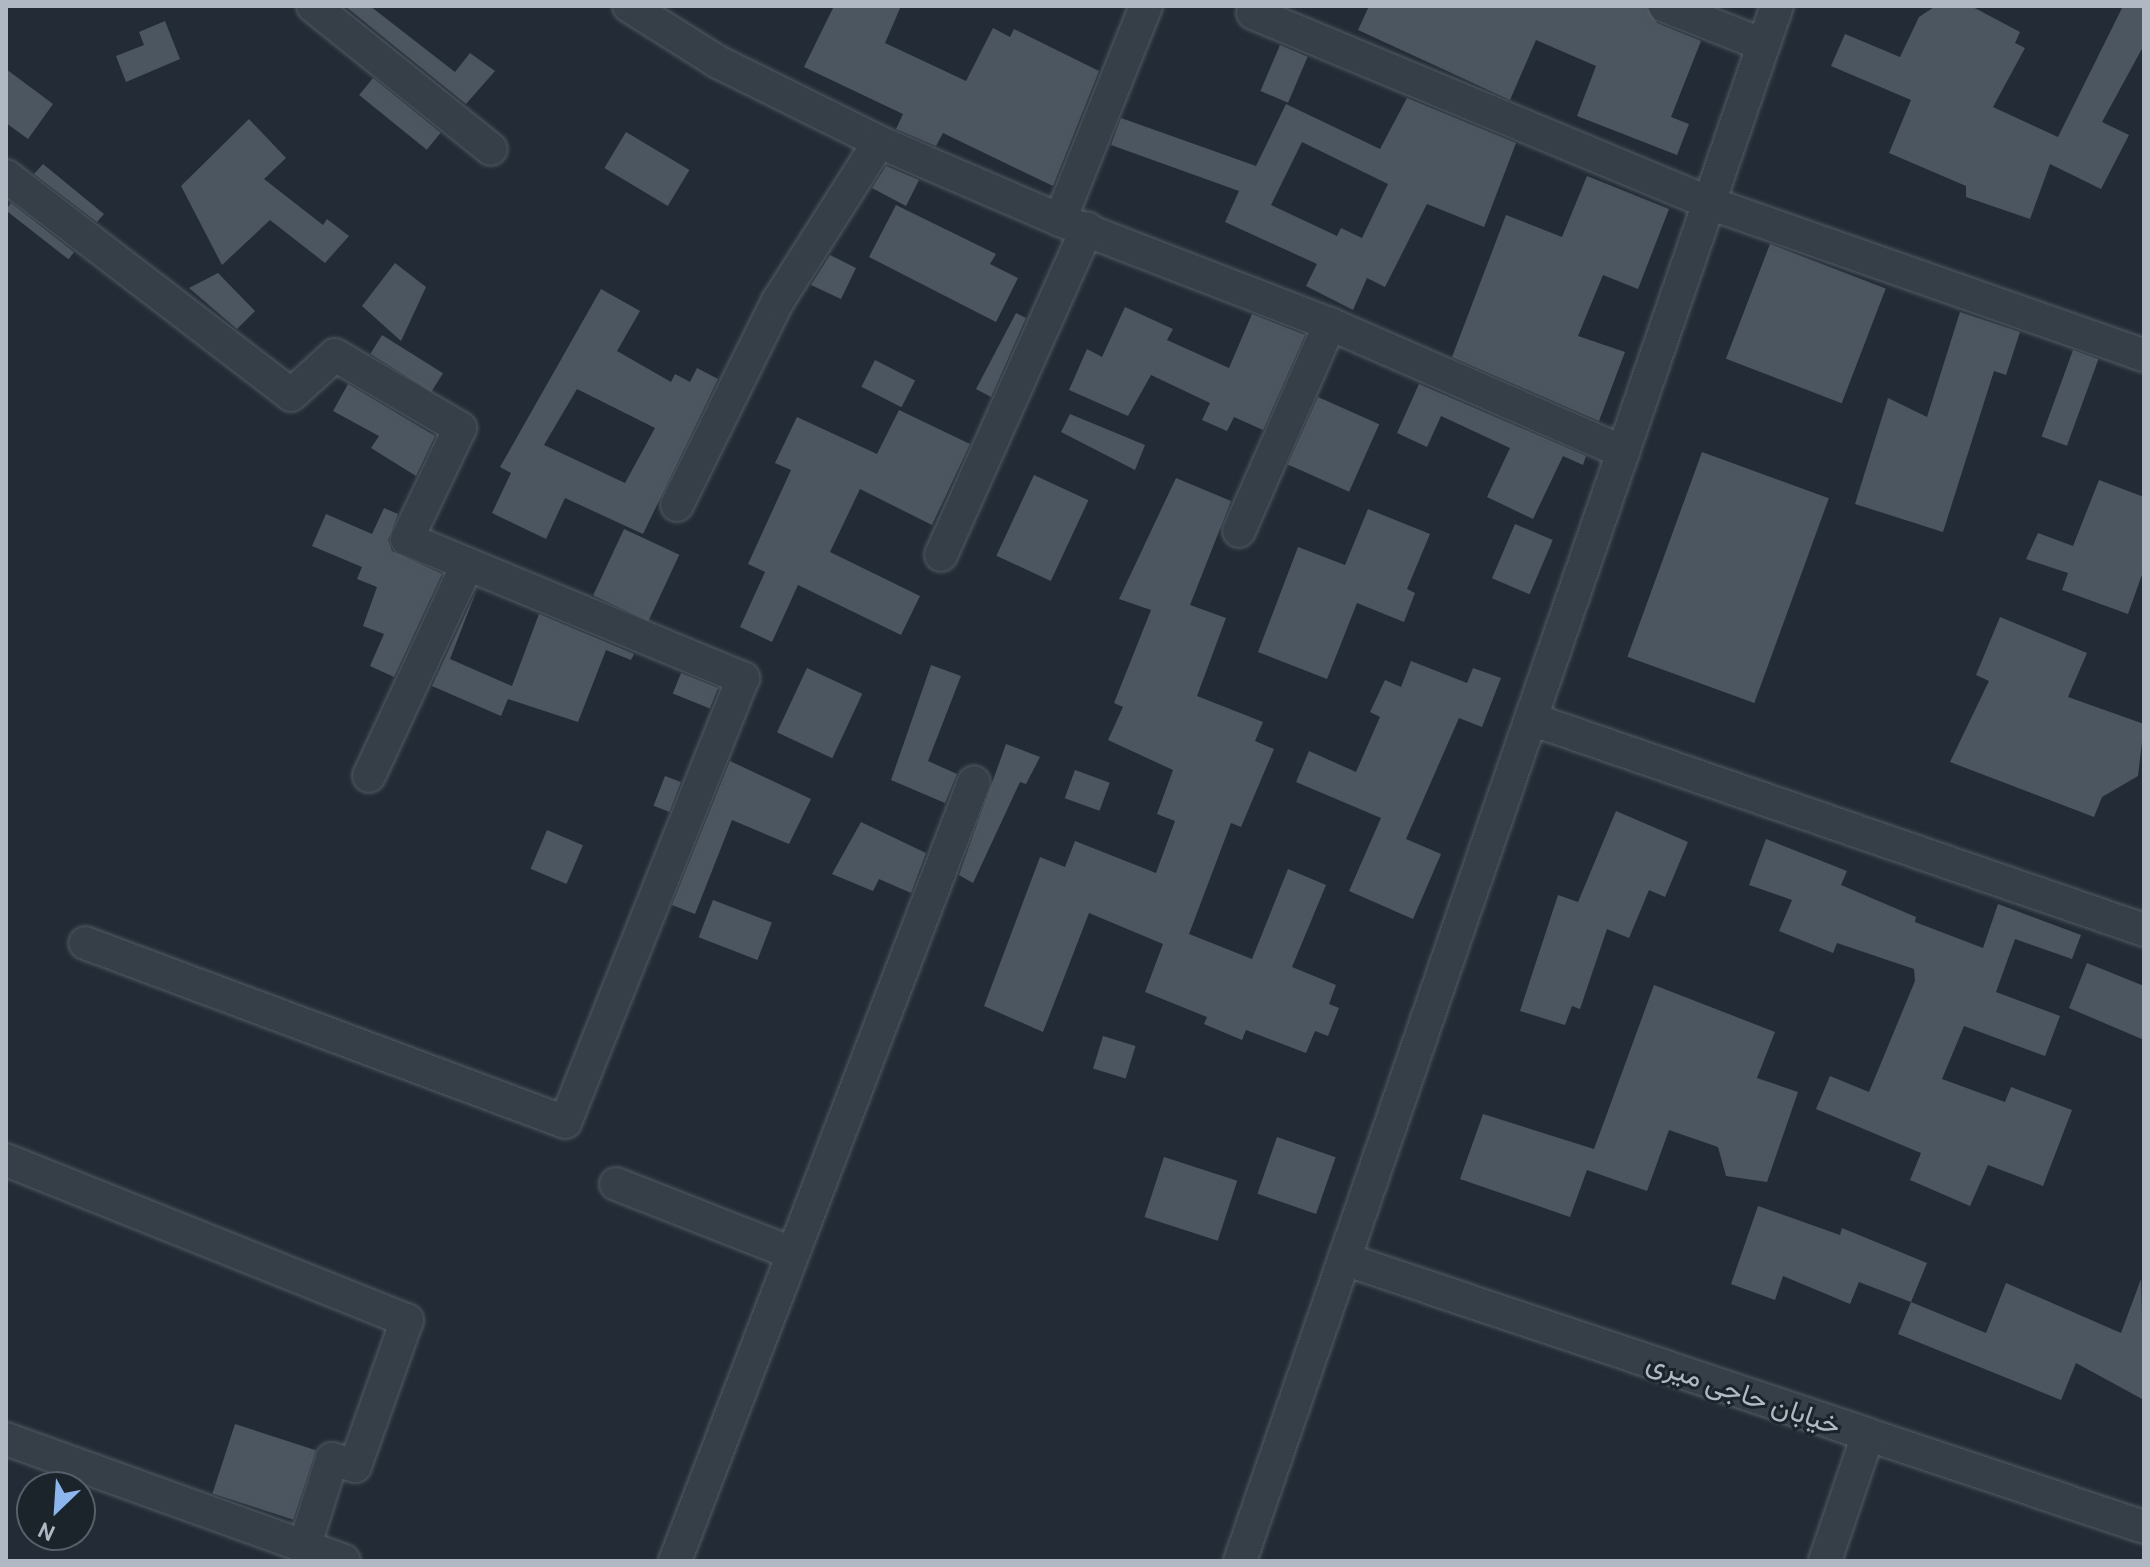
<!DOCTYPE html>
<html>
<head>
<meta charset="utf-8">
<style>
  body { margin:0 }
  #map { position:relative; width:2150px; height:1567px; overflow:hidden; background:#232c36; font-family:Cabin,Vazirmatn,sans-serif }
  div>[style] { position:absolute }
  .building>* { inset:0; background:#4b5661; transform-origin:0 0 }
  .roads { filter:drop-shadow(0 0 2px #535c64) drop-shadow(0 0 2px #535c64) }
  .minor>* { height:32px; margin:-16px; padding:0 16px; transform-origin:16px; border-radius:16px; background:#363e47 }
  span { translate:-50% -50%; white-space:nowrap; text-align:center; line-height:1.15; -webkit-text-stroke:6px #1b232b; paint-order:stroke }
  .street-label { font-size:28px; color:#b0b9c3 }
  .frame { position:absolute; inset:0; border:8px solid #b0b9c3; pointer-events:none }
  .north { position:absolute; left:16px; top:1471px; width:80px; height:80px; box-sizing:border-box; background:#1b232b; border:2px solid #575f68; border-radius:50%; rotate:205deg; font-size:22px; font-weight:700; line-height:32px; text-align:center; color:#b0b9c3 }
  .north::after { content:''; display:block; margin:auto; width:28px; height:36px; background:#8cb6ed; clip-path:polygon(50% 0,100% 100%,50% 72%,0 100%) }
</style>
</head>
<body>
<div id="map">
  <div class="building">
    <div style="clip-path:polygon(345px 6px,370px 6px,455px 72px,470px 53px,495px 71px,466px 104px)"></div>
    <div style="clip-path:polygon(834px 6px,901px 6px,885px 43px,966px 81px,993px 28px,1010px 37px,1014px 29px,1099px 71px,1053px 186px,943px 133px,936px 146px,896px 129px,903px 114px,804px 67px)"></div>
    <div style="clip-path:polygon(1369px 6px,1646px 6px,1657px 23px,1701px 41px,1671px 117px,1689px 124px,1677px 155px,1577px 116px,1596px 66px,1536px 40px,1510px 100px,1358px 30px)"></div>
    <div style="clip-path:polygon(1971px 6px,2020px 32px,2015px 43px,2025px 48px,1993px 107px,2058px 137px,2123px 6px,2144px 6px,2144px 45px,2102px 122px,2129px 135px,2101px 189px,2050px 164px,2030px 219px,1966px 197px,1966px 186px,1889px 153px,1911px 100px,1831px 66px,1845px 34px,1900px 57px,1919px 17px,1934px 7px)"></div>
    <div style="clip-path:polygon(165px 21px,180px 59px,126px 82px,116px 56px,144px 45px,139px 32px)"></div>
    <div style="left:1280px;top:45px;width:30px;height:50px;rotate:23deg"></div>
    <div style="clip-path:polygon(6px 69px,53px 104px,28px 139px,6px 123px)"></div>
    <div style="left:373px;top:78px;width:87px;height:22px;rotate:39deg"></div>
    <div style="clip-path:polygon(evenodd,1407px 98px,1516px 143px,1484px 227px,1427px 204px,1385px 287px,1367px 278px,1353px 310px,1306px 286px,1317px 264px,1225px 222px,1239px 191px,1111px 145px,1121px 118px,1256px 166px,1286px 104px,1380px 149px,1407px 98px,1302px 142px,1388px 184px,1362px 238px,1341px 228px,1337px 236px,1271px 205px,1302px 142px)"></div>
    <div style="clip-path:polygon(249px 119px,286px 158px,264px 179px,323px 225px,327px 219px,349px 236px,325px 263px,270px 220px,222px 265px,181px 186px)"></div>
    <div style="left:626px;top:132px;width:74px;height:42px;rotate:31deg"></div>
    <div style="clip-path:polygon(43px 164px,104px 214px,97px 222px,34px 174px)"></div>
    <div style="clip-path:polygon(886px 166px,919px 180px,906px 206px,872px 188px)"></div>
    <div style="clip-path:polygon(1587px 176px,1669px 209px,1638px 289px,1603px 275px,1578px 336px,1625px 352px,1599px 421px,1452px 357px,1506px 215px,1562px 237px)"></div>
    <div style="left:11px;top:203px;width:80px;height:9px;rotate:38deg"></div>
    <div style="clip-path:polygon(896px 205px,996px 254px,990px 264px,1018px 278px,996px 322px,869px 257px)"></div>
    <div style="left:1770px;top:244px;width:124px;height:123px;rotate:21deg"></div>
    <div style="clip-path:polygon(830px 255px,856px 268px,841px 299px,811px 285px)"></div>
    <div style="clip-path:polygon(395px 263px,426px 287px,401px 341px,362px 306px)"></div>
    <div style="clip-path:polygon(218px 273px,255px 311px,237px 329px,189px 288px)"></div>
    <div style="clip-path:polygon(evenodd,601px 289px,640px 311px,617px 351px,671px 382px,675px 374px,690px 382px,697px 368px,718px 379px,643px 534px,565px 498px,546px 539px,492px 513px,511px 473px,500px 467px,601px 289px,577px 389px,655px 428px,625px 483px,544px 445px,577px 389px)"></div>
    <div style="clip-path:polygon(1125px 307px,1173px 329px,1167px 340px,1229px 368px,1252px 314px,1305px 335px,1263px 430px,1234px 417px,1227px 431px,1202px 420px,1210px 403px,1151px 375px,1128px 416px,1069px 390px,1087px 349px,1102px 357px)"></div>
    <div style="clip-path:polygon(1960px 312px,2020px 332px,2006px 375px,1994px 371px,1943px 532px,1855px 504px,1888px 398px,1927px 417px)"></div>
    <div style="clip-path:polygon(1016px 313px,1026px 318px,991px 397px,976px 389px)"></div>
    <div style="left:382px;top:335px;width:72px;height:22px;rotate:32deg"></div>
    <div style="left:2073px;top:350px;width:27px;height:92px;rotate:20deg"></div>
    <div style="left:875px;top:360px;width:45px;height:30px;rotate:27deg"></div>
    <div style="clip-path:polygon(348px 384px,435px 436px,416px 476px,371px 448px,379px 436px,333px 411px)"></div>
    <div style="clip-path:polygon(1419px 384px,1586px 456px,1583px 465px,1563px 456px,1533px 519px,1487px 497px,1510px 448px,1441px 416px,1427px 447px,1397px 433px)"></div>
    <div style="left:1318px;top:397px;width:67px;height:74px;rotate:24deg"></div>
    <div style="clip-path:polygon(899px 410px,970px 444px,932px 525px,860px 489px,830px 552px,920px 596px,901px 635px,798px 585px,772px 642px,740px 627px,765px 572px,748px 564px,791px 470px,775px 463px,797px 417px,877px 454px)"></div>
    <div style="clip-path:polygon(1070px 414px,1145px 445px,1135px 470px,1061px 432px)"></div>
    <div style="left:1702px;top:452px;width:135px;height:218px;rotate:20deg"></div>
    <div style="left:1034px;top:475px;width:60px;height:89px;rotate:25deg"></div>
    <div style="clip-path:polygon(1176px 478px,1231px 501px,1190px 605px,1226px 618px,1197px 696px,1263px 722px,1255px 741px,1274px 749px,1241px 827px,1231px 823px,1189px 934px,1252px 959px,1288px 869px,1326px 885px,1292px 967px,1336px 985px,1329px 1004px,1339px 1008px,1328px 1036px,1315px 1031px,1306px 1053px,1246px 1030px,1242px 1040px,1204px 1024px,1207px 1017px,1145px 992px,1163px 944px,1089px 913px,1043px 1032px,984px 1006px,1040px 857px,1065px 867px,1075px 841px,1156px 873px,1175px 821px,1157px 814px,1173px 770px,1108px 740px,1123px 707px,1114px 703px,1151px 610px,1119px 599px)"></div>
    <div style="clip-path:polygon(2099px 480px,2144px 497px,2144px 569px,2128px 614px,2062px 590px,2068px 573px,2026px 559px,2038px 533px,2073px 546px)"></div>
    <div style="clip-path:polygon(384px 508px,398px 514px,388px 540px,392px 551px,442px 574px,394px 677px,370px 666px,384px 634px,363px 626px,377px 587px,357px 579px,362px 567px,312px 546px,326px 514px,372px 534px)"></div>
    <div style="clip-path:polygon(1368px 509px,1430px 534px,1407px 589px,1415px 593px,1404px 622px,1357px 603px,1327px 679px,1258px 652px,1298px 547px,1345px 565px)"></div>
    <div style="left:1515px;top:524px;width:41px;height:59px;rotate:23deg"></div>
    <div style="left:624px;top:529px;width:61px;height:73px;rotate:25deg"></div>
    <div style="clip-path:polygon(477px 589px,450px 659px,512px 686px,539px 614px,634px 654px,631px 660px,606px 650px,578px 722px,508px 699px,501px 716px,432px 686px)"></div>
    <div style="clip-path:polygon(2000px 617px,2087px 653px,2068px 697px,2144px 724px,2138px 776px,2102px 797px,2094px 817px,1950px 762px,1989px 681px,1976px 675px)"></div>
    <div style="clip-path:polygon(1411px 661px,1467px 683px,1473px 668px,1501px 678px,1482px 727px,1459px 718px,1406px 839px,1441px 854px,1413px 919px,1349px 891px,1381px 818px,1296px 782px,1309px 751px,1356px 772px,1380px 717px,1370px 712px,1385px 680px,1401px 687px)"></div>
    <div style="clip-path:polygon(931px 665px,961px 676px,928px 761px,957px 774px,945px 803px,891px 780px)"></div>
    <div style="left:807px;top:668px;width:61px;height:71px;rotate:25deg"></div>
    <div style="left:681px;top:673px;width:40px;height:22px;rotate:22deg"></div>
    <div style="clip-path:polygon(1006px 744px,1040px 757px,1026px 784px,1020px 782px,973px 883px,959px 875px)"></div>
    <div style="clip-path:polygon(730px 761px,811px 799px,789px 844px,732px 820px,695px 914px,672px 905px)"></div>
    <div style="left:1075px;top:770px;width:37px;height:30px;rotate:20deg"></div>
    <div style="left:665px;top:776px;width:17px;height:32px;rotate:21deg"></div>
    <div style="clip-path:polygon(1616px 811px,1688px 842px,1665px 897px,1649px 890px,1629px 938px,1607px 929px,1580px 1009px,1572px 1006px,1565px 1025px,1520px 1011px,1558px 895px,1578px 902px)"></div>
    <div style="clip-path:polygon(861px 822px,926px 853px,911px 893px,879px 879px,873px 891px,832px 874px)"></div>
    <div style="left:547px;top:830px;width:39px;height:42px;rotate:23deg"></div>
    <div style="clip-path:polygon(1766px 839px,1847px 871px,1841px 885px,1916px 917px,1915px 922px,1983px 948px,1998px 904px,2081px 935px,2072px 959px,2015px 939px,1996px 992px,2060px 1016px,2045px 1056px,1964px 1026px,1942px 1079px,2005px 1102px,2011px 1087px,2072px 1110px,2043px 1186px,1988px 1165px,1970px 1206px,1910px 1180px,1921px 1153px,1816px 1109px,1830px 1076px,1869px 1092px,1915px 981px,1914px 969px,1837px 943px,1833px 953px,1779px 931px,1792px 900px,1749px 885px)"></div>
    <div style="left:713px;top:900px;width:63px;height:40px;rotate:21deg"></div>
    <div style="clip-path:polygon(2087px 963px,2144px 986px,2144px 1040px,2069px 1008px)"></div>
    <div style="clip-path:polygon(1654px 985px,1775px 1032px,1757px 1078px,1798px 1092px,1767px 1182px,1726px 1176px,1718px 1147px,1669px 1130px,1647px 1191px,1587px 1170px,1570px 1217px,1460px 1179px,1483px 1114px,1594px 1149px)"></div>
    <div style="left:1103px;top:1036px;width:34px;height:34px;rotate:17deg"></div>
    <div style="left:1277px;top:1137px;width:62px;height:60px;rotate:19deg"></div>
    <div style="left:1164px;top:1157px;width:77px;height:63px;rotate:18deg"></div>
    <div style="clip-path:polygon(1758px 1206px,1840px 1235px,1842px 1228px,1927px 1263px,1911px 1302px,1859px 1282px,1850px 1304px,1783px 1276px,1775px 1300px,1731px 1284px)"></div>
    <div style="clip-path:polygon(2141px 1279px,2144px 1400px,2076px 1363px,2061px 1400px,1898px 1334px,1911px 1302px,1986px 1333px,2006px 1283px,2121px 1333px)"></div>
    <div style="left:235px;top:1424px;width:85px;height:73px;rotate:18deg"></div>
  </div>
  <div class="roads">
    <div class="minor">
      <div style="left:313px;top:6px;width:228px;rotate:38.8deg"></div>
      <div style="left:629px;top:6px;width:105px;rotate:32.2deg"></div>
      <div style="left:718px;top:62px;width:180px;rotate:26.4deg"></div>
      <div style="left:879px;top:142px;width:197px;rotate:23.3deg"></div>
      <div style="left:1060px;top:220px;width:289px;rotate:21.1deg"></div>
      <div style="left:1330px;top:324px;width:320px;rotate:23.6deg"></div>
      <div style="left:1665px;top:6px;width:106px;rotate:21.5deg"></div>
      <div style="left:1253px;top:13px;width:494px;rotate:22.6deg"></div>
      <div style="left:1709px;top:203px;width:461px;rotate:19.3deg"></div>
      <div style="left:6px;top:176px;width:359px;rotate:37.5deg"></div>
      <div style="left:291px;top:395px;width:59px;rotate:-42.3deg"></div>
      <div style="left:335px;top:355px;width:145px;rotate:30.3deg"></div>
      <div style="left:460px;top:428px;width:123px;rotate:115.5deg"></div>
      <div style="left:407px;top:539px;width:364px;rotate:22.5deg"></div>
      <div style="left:743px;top:678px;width:478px;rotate:111.8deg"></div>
      <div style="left:565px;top:1122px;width:512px;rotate:-159.55deg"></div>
      <div style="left:1060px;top:220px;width:231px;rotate:-68.1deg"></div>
      <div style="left:677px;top:505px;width:228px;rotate:-63.7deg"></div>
      <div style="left:778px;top:301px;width:188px;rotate:-57.6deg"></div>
      <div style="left:1239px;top:531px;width:226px;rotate:-66.3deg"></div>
      <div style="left:941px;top:555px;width:358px;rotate:-65.9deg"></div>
      <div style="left:1531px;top:719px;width:648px;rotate:18.99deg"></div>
      <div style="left:369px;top:776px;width:233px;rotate:-65.1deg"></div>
      <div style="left:6px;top:1160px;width:432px;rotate:21.8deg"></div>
      <div style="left:407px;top:1320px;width:155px;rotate:109.6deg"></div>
      <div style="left:355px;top:1466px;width:24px;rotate:-163deg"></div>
      <div style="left:332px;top:1459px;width:93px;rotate:107.5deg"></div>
      <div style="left:616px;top:1184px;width:189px;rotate:21.4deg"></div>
      <div style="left:1344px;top:1259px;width:844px;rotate:18.52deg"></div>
      <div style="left:6px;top:1439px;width:359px;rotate:19.8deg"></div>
      <div style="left:675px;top:1561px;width:834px;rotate:-69deg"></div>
      <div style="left:1240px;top:1561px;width:1645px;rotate:-70.95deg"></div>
      <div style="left:1825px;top:1561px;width:133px;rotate:-71.2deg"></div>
    </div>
  </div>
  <div class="street-label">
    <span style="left:1744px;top:1393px;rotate:19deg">خیابان حاجی میری</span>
  </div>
  <div class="frame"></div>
  <div class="north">N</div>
</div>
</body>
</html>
